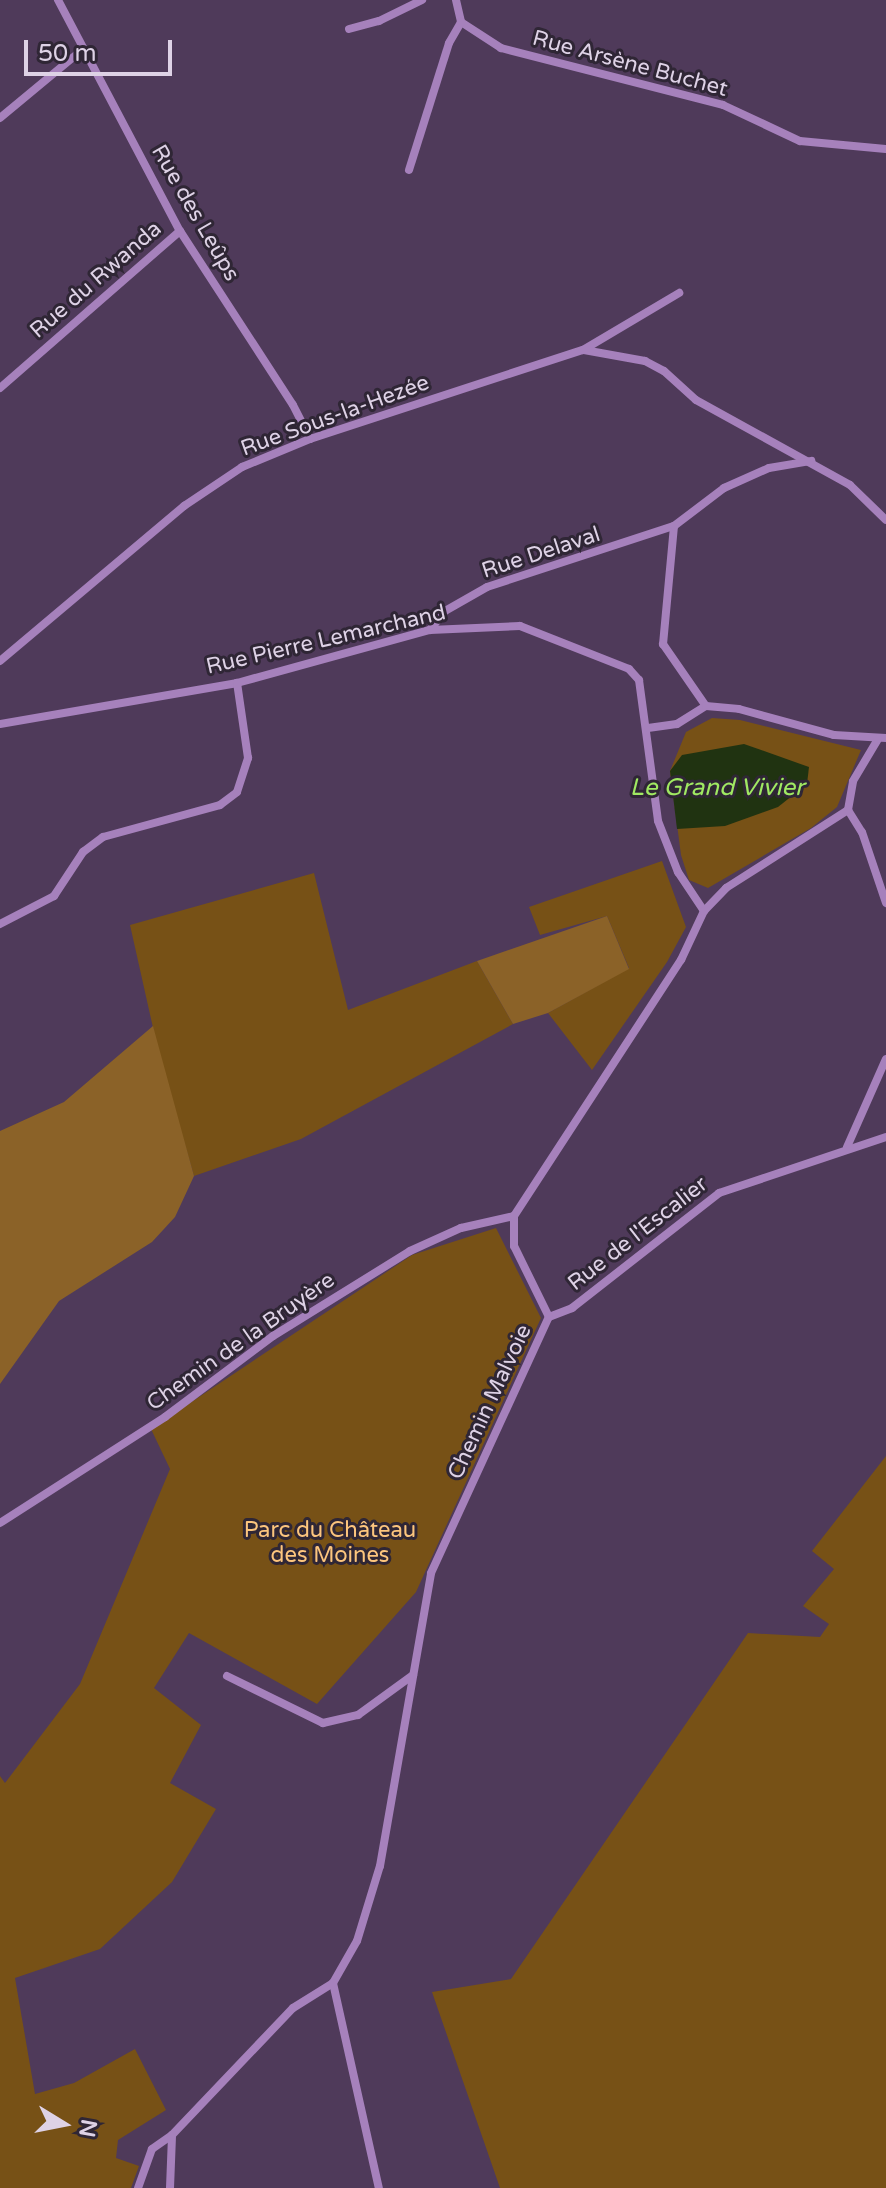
<!DOCTYPE html>
<html>
<head>
<meta charset="utf-8">
<style>
  body { margin:0 }
  #map { position:relative; width:886px; height:2188px; overflow:hidden; background:#4f3a5a; font-family:"Varela Round",sans-serif }
  div>[style] { position:absolute }
  .green>* { inset:0; background:#775116 }
  .forest>* { inset:0; background:#8b6228 }
  .water>* { inset:0; background:#203311 }
  .minor>* { height:8px; margin:-4px; padding:0 4px; transform-origin:4px; border-radius:4px; background:#a681bc }
  span { translate:-50% -50%; white-space:nowrap; text-align:center; line-height:1.15; -webkit-text-stroke:6px #2f2635; paint-order:stroke }
  .street-label { font-size:22px; color:#ded2e6 }
  .park-label { font-size:22px; color:#fcc57d }
  .water-label { font-size:24px; color:#a0e962; font-style:italic }
  .north { position:absolute; left:24px; top:2084px; width:80px; height:80px; -webkit-text-stroke:6px #2f2635; paint-order:stroke; rotate:100deg; font-size:22px; font-weight:700; line-height:32px; text-align:center; color:#ded2e6 }
  .north::after { content:''; display:block; margin:auto; width:28px; height:36px; background:#ded2e6; clip-path:polygon(50% 0,100% 100%,50% 72%,0 100%) }
  .scale { position:absolute; left:24px; top:40px; width:148px; height:36px; box-sizing:border-box; border:4px solid #ded2e6; border-top:0; padding-left:10px; font-size:24px; line-height:28px; white-space:nowrap; color:#ded2e6; -webkit-text-stroke:6px #2f2635; paint-order:stroke }
</style>
</head>
<body>
<div id="map">
  <div class="green">
    <div style="clip-path:polygon(712px 718px,740px 720px,861px 750px,837px 807px,811px 828px,708px 888px,689px 880px,681px 855px,670px 771px,686px 732px)"></div>
    <div style="clip-path:polygon(662px 861px,686px 927px,667px 962px,592px 1070px,548px 1013px,629px 968px,607px 916px,540px 935px,529px 907px)"></div>
    <div style="clip-path:polygon(314px 873px,348px 1010px,477px 961px,513px 1024px,301px 1139px,194px 1176px,160px 1059px,130px 925px)"></div>
    <div style="clip-path:polygon(496px 1228px,541px 1318px,416px 1592px,317px 1704px,189px 1633px,154px 1688px,201px 1725px,170px 1783px,216px 1809px,172px 1882px,100px 1949px,15px 1978px,35px 2094px,74px 2083px,135px 2049px,166px 2110px,118px 2140px,116px 2158px,139px 2166px,131px 2188px,0 2188px,0 1776px,5px 1783px,80px 1684px,170px 1469px,151px 1429px,412px 1255px)"></div>
    <div style="clip-path:polygon(886px 1456px,886px 2188px,500px 2188px,432px 1992px,511px 1979px,748px 1633px,820px 1637px,829px 1624px,803px 1606px,834px 1569px,812px 1551px)"></div>
  </div>
  <div class="forest">
    <div style="clip-path:polygon(607px 916px,629px 969px,548px 1013px,513px 1024px,477px 961px)"></div>
    <div style="clip-path:polygon(153px 1026px,194px 1176px,175px 1217px,152px 1242px,59px 1301px,0 1384px,0 1131px,64px 1102px)"></div>
  </div>
  <div class="water">
    <div style="clip-path:polygon(744px 744px,809px 767px,807px 784px,778px 807px,725px 826px,677px 829px,670px 771px,682px 755px)"></div>
  </div>
  <div class="minor">
    <div style="left:58px;top:0;width:261px;rotate:62.2deg"></div>
    <div style="left:180px;top:231px;width:207px;rotate:57deg"></div>
    <div style="left:293px;top:405px;width:38px;rotate:63deg"></div>
    <div style="left:456px;top:0;width:23px;rotate:77deg"></div>
    <div style="left:461px;top:22px;width:48px;rotate:33deg"></div>
    <div style="left:501px;top:48px;width:229px;rotate:14.4deg"></div>
    <div style="left:723px;top:105px;width:85px;rotate:25.1deg"></div>
    <div style="left:800px;top:141px;width:86px;rotate:5.3deg"></div>
    <div style="left:349px;top:29px;width:31px;rotate:-15deg"></div>
    <div style="left:379px;top:21px;width:48px;rotate:-26deg"></div>
    <div style="left:0;top:118px;width:108px;rotate:-39.7deg"></div>
    <div style="left:409px;top:170px;width:133px;rotate:-72.5deg"></div>
    <div style="left:449px;top:43px;width:24px;rotate:-60deg"></div>
    <div style="left:584px;top:350px;width:62px;rotate:10.2deg"></div>
    <div style="left:645px;top:361px;width:21px;rotate:28deg"></div>
    <div style="left:664px;top:371px;width:43px;rotate:42.2deg"></div>
    <div style="left:696px;top:400px;width:176px;rotate:28.9deg"></div>
    <div style="left:850px;top:485px;width:50px;rotate:44.2deg"></div>
    <div style="left:0;top:388px;width:239px;rotate:-41.1deg"></div>
    <div style="left:674px;top:526px;width:119px;rotate:95.3deg"></div>
    <div style="left:663px;top:644px;width:75px;rotate:55.3deg"></div>
    <div style="left:430px;top:630px;width:24px;rotate:-52deg"></div>
    <div style="left:445px;top:611px;width:48px;rotate:-29.7deg"></div>
    <div style="left:487px;top:587px;width:197px;rotate:-18.1deg"></div>
    <div style="left:674px;top:526px;width:63px;rotate:-37.2deg"></div>
    <div style="left:724px;top:488px;width:49px;rotate:-24deg"></div>
    <div style="left:769px;top:468px;width:43px;rotate:-9.5deg"></div>
    <div style="left:0;top:661px;width:241px;rotate:-40.1deg"></div>
    <div style="left:184px;top:506px;width:70px;rotate:-33.9deg"></div>
    <div style="left:242px;top:467px;width:74px;rotate:-22.4deg"></div>
    <div style="left:310px;top:439px;width:287px;rotate:-18.1deg"></div>
    <div style="left:583px;top:350px;width:112px;rotate:-30.7deg"></div>
    <div style="left:0;top:724px;width:241px;rotate:-9.8deg"></div>
    <div style="left:237px;top:683px;width:200px;rotate:-15.4deg"></div>
    <div style="left:430px;top:630px;width:90px;rotate:-2.5deg"></div>
    <div style="left:520px;top:626px;width:117px;rotate:21.5deg"></div>
    <div style="left:629px;top:669px;width:15px;rotate:48deg"></div>
    <div style="left:639px;top:680px;width:142px;rotate:82.3deg"></div>
    <div style="left:658px;top:821px;width:55px;rotate:68.6deg"></div>
    <div style="left:678px;top:872px;width:47px;rotate:56.3deg"></div>
    <div style="left:648px;top:728px;width:29px;rotate:-8deg"></div>
    <div style="left:677px;top:724px;width:34px;rotate:-32deg"></div>
    <div style="left:706px;top:706px;width:33px;rotate:5deg"></div>
    <div style="left:739px;top:709px;width:98px;rotate:15.3deg"></div>
    <div style="left:834px;top:735px;width:52px;rotate:3.3deg"></div>
    <div style="left:848px;top:810px;width:26px;rotate:58deg"></div>
    <div style="left:862px;top:832px;width:75px;rotate:71.3deg"></div>
    <div style="left:0;top:924px;width:61px;rotate:-27.4deg"></div>
    <div style="left:54px;top:896px;width:53px;rotate:-56.6deg"></div>
    <div style="left:83px;top:852px;width:25px;rotate:-37deg"></div>
    <div style="left:103px;top:837px;width:121px;rotate:-15.3deg"></div>
    <div style="left:220px;top:805px;width:21px;rotate:-37deg"></div>
    <div style="left:237px;top:792px;width:36px;rotate:-72deg"></div>
    <div style="left:248px;top:758px;width:76px;rotate:-98.3deg"></div>
    <div style="left:847px;top:1147px;width:96px;rotate:-66.1deg"></div>
    <div style="left:549px;top:1317px;width:25px;rotate:-21deg"></div>
    <div style="left:572px;top:1308px;width:187px;rotate:-38deg"></div>
    <div style="left:719px;top:1193px;width:176px;rotate:-18.5deg"></div>
    <div style="left:0;top:1523px;width:196px;rotate:-32.7deg"></div>
    <div style="left:165px;top:1417px;width:135px;rotate:-36.9deg"></div>
    <div style="left:273px;top:1336px;width:161px;rotate:-31.8deg"></div>
    <div style="left:410px;top:1251px;width:56px;rotate:-24.3deg"></div>
    <div style="left:461px;top:1228px;width:54px;rotate:-12.8deg"></div>
    <div style="left:227px;top:1676px;width:107px;rotate:26.1deg"></div>
    <div style="left:323px;top:1723px;width:36px;rotate:-13deg"></div>
    <div style="left:358px;top:1715px;width:68px;rotate:-36deg"></div>
    <div style="left:333px;top:1983px;width:48px;rotate:-60.3deg"></div>
    <div style="left:357px;top:1941px;width:78px;rotate:-73deg"></div>
    <div style="left:380px;top:1866px;width:297px;rotate:-80.1deg"></div>
    <div style="left:431px;top:1573px;width:282px;rotate:-65.3deg"></div>
    <div style="left:549px;top:1317px;width:79px;rotate:-116.2deg"></div>
    <div style="left:514px;top:1246px;width:30px;rotate:-90deg"></div>
    <div style="left:514px;top:1216px;width:306px;rotate:-56.9deg"></div>
    <div style="left:681px;top:960px;width:54px;rotate:-64.9deg"></div>
    <div style="left:704px;top:911px;width:32px;rotate:-46deg"></div>
    <div style="left:726px;top:888px;width:145px;rotate:-32.6deg"></div>
    <div style="left:848px;top:810px;width:29px;rotate:-80deg"></div>
    <div style="left:853px;top:781px;width:49px;rotate:-59.2deg"></div>
    <div style="left:333px;top:1983px;width:210px;rotate:77.4deg"></div>
    <div style="left:138px;top:2188px;width:41px;rotate:-70.3deg"></div>
    <div style="left:152px;top:2149px;width:24px;rotate:-35deg"></div>
    <div style="left:172px;top:2135px;width:175px;rotate:-46.4deg"></div>
    <div style="left:293px;top:2008px;width:47px;rotate:-32deg"></div>
    <div style="left:170px;top:2188px;width:53px;rotate:-87.8deg"></div>
  </div>
  <div class="street-label">
    <span style="left:630px;top:64px;rotate:15deg">Rue Arsène Buchet</span>
    <span style="left:195px;top:213px;rotate:60deg">Rue des Leûps</span>
    <span style="left:96px;top:280px;rotate:-41deg">Rue du Rwanda</span>
    <span style="left:335px;top:416px;rotate:-20deg">Rue Sous-la-Hezée</span>
    <span style="left:541px;top:553px;rotate:-18deg">Rue Delaval</span>
    <span style="left:326px;top:640px;rotate:-13deg">Rue Pierre Lemarchand</span>
    <span style="left:638px;top:1234px;rotate:-38deg">Rue de l'Escalier</span>
    <span style="left:241px;top:1342px;rotate:-35deg">Chemin de la Bruyère</span>
    <span style="left:490px;top:1402px;rotate:-65deg">Chemin Malvoie</span>
  </div>
  <div class="park-label">
    <span style="left:330px;top:1543px">Parc du Château<br>des Moines</span>
  </div>
  <div class="water-label">
    <span style="left:717px;top:788px">Le Grand Vivier</span>
  </div>
  <div class="north">N</div>
  <div class="scale">50 m</div>
</div>
</body>
</html>
